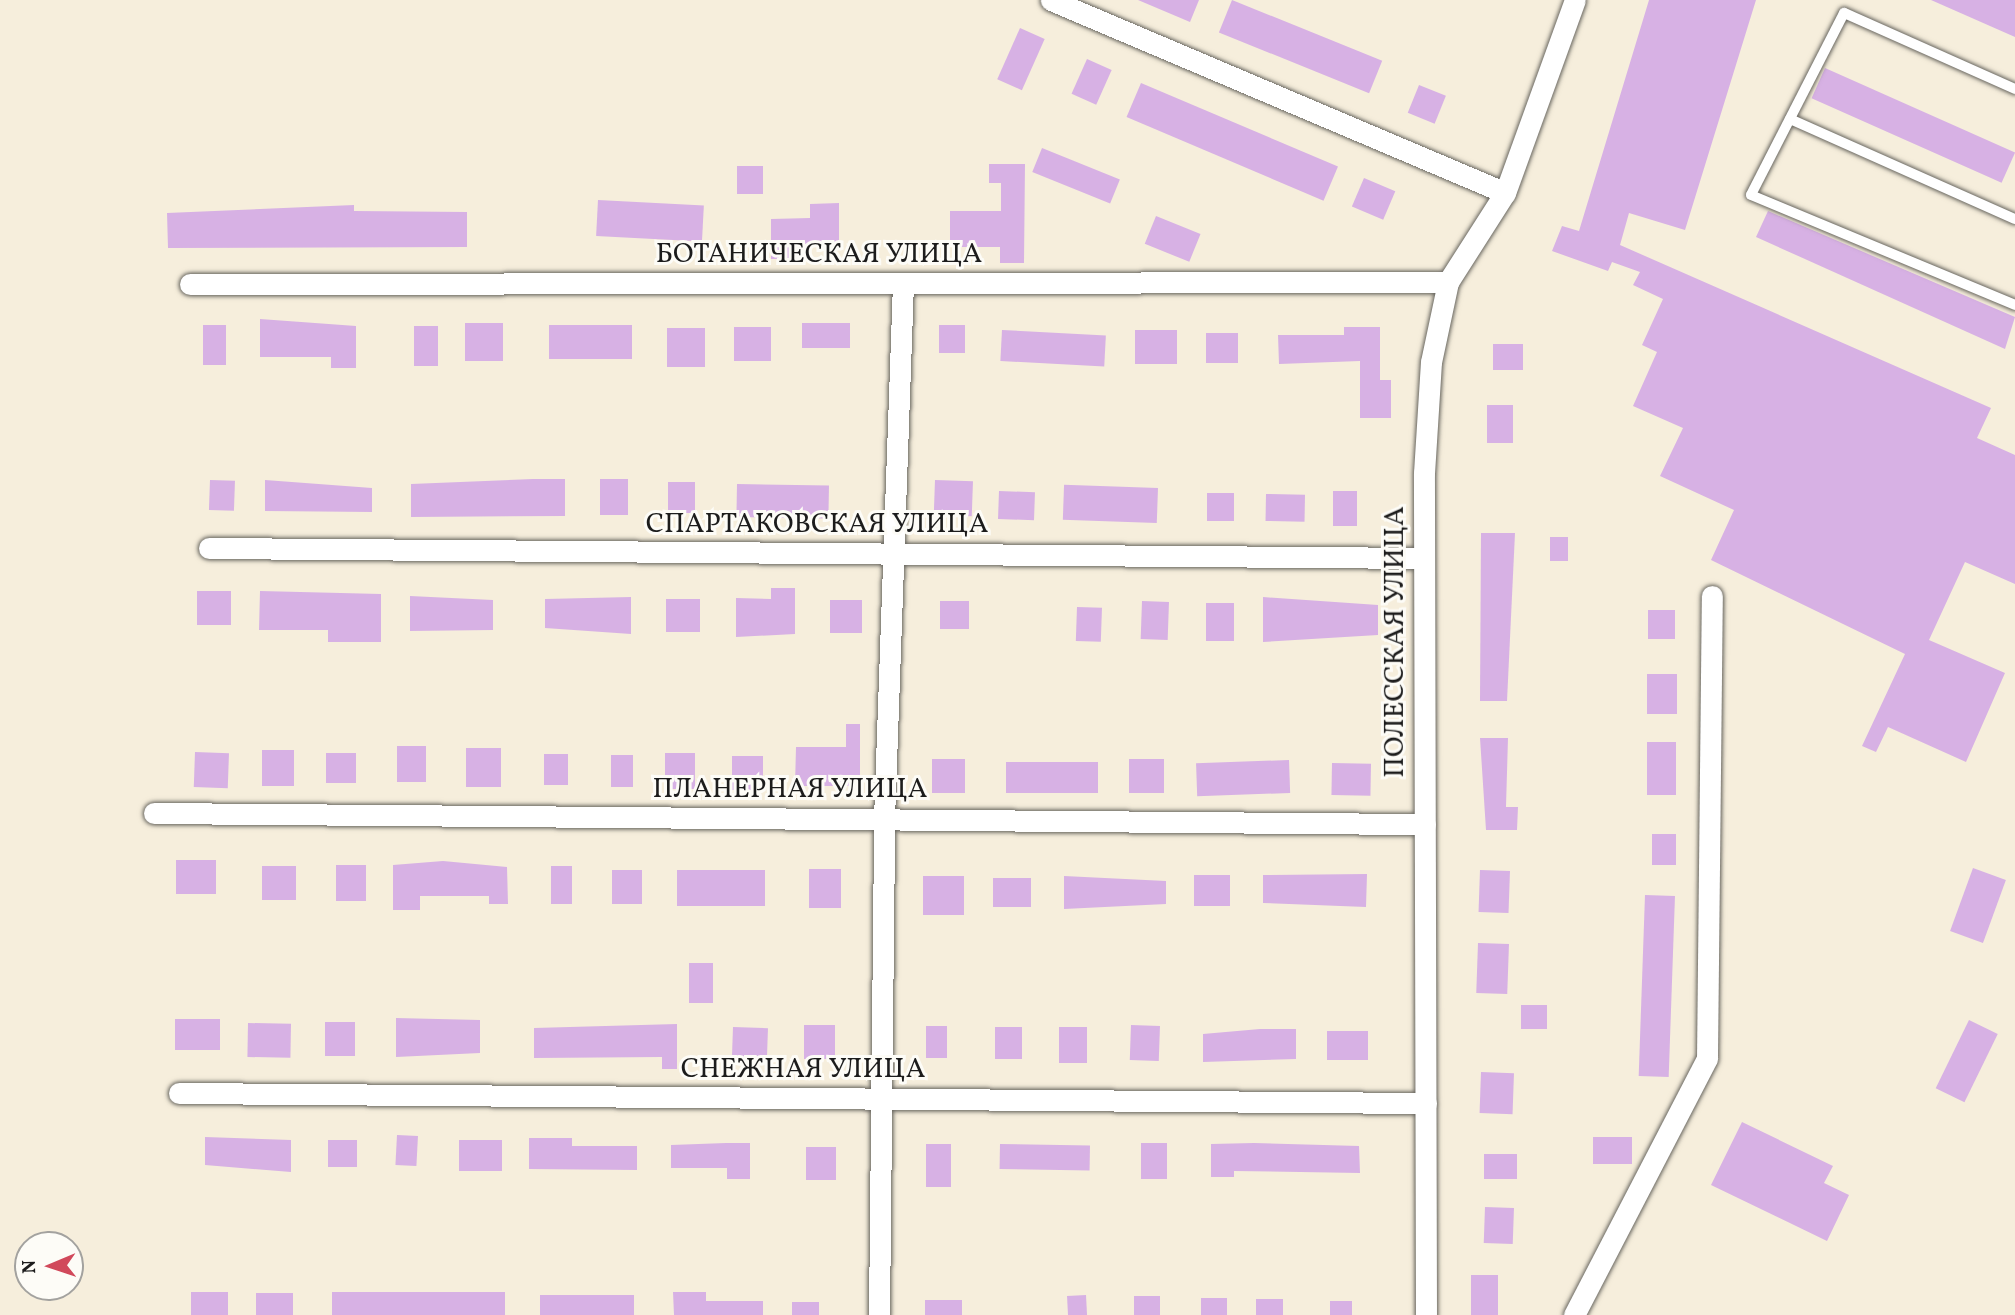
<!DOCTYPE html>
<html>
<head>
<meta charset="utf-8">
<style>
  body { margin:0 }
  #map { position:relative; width:2015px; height:1315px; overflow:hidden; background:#f6eedc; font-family:Vollkorn,serif }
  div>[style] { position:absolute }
  .building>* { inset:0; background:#d7b1e4; transform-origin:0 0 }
  .roads { filter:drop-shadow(0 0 2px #68665f) drop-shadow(0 0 2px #68665f) }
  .lane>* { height:10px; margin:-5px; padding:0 5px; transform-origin:5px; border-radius:5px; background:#fff }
  .street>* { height:21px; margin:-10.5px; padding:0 10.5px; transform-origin:10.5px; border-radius:10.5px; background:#fff }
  span { translate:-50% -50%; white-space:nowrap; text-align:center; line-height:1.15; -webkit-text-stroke:6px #fdfcf7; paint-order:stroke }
  .street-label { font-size:28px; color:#1c1c1c }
  .north { position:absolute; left:14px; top:1231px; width:70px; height:70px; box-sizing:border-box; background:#fdfcf7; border:2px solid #a3a29f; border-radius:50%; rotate:268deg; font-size:19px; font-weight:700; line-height:28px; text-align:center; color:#1c1c1c }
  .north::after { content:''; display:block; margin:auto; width:24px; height:32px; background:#d1495b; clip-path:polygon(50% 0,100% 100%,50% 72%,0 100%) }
</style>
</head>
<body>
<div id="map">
  <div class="building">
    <div style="clip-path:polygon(1138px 0,1199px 0,1190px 22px)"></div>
    <div style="left:1232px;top:0;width:162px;height:35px;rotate:22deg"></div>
    <div style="clip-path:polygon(1649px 0,1756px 0,1685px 230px,1629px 213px,1620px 245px,1991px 408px,1977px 438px,2015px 455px,2015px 584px,1965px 562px,1929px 640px,2005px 673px,1966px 762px,1888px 727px,1876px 752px,1862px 746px,1905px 654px,1711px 560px,1734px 510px,1660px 476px,1683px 428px,1633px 406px,1657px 352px,1642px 345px,1663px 299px,1633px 285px,1640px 272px,1612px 262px,1608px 271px,1552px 251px,1562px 226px,1579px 231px)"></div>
    <div style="clip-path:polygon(1931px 0,2015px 0,2015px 37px)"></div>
    <div style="left:1020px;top:28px;width:27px;height:56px;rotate:24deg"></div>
    <div style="left:1087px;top:59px;width:27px;height:38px;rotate:24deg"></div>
    <div style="left:1825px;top:68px;width:208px;height:33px;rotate:24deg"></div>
    <div style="left:1141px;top:83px;width:214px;height:37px;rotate:23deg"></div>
    <div style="left:1419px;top:85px;width:29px;height:30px;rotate:22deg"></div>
    <div style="left:1042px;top:148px;width:84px;height:26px;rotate:22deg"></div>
    <div style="clip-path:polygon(989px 164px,1025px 164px,1024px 263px,1000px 263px,1000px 247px,950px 247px,950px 211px,1001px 211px,1001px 183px,989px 183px)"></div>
    <div style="left:737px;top:166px;width:26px;height:28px"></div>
    <div style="left:1364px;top:178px;width:34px;height:31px;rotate:23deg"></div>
    <div style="left:598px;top:200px;width:106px;height:36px;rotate:3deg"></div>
    <div style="clip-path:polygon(839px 203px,839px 244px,792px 244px,792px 259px,771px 259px,771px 219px,810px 218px,810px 204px)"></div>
    <div style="clip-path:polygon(354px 205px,354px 211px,467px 212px,467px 247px,168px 248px,167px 213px)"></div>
    <div style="clip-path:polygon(1768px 211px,2015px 317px,2005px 349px,1756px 237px)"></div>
    <div style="left:1156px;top:216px;width:48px;height:30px;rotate:22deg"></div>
    <div style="clip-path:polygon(260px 319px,356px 326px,356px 368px,331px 368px,331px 357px,260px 357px)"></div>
    <div style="left:465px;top:323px;width:38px;height:38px"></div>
    <div style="left:802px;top:323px;width:48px;height:25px"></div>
    <div style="left:203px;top:325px;width:23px;height:40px"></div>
    <div style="left:632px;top:325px;width:34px;height:83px;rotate:90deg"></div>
    <div style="left:939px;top:325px;width:26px;height:28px"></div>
    <div style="left:414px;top:326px;width:24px;height:40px"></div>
    <div style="left:734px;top:327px;width:37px;height:34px"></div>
    <div style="clip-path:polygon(1344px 327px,1380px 327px,1380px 380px,1391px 380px,1391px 418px,1360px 418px,1360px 361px,1279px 364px,1278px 335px,1344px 335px)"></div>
    <div style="left:667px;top:328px;width:38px;height:39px"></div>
    <div style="left:1002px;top:330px;width:104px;height:31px;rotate:3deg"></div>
    <div style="left:1135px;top:330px;width:42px;height:34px"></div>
    <div style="left:1206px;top:333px;width:32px;height:30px"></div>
    <div style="left:1523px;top:344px;width:26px;height:30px;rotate:90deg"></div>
    <div style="left:1487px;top:405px;width:26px;height:38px"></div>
    <div style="clip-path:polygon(533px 479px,565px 479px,565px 516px,411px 517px,411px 484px)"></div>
    <div style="left:600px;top:479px;width:28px;height:36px"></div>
    <div style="left:210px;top:480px;width:25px;height:30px;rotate:2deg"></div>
    <div style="clip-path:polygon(265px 480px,372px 488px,372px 512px,265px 511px)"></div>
    <div style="left:935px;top:480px;width:38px;height:35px;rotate:2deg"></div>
    <div style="left:668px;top:482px;width:27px;height:31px"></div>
    <div style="left:737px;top:484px;width:92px;height:33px;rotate:1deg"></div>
    <div style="left:1158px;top:488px;width:35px;height:94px;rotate:92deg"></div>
    <div style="left:999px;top:491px;width:36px;height:28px;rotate:2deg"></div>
    <div style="left:1333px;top:491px;width:24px;height:35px"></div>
    <div style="left:1207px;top:493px;width:27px;height:28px"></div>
    <div style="left:1266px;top:494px;width:39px;height:27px;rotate:1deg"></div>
    <div style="clip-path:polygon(1481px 533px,1515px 533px,1507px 701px,1480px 701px)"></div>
    <div style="left:1550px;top:537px;width:18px;height:24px"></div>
    <div style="clip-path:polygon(771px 588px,795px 588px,795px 634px,736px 637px,736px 598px,771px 599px)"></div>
    <div style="left:197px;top:591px;width:34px;height:34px"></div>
    <div style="clip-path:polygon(260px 591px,381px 594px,381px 642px,328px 642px,328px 630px,259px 630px)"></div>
    <div style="clip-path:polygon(410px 596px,493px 600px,493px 630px,410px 631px)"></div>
    <div style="clip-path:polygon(631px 597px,631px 634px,545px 628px,545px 599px)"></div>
    <div style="clip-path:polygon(1263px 597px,1378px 605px,1378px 635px,1263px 642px)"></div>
    <div style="left:666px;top:599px;width:34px;height:33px"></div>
    <div style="left:830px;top:600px;width:32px;height:33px"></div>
    <div style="left:940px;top:601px;width:29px;height:28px"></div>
    <div style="left:1142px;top:601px;width:27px;height:38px;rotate:2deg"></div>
    <div style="left:1206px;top:603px;width:28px;height:38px"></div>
    <div style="left:1077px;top:607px;width:25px;height:34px;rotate:2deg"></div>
    <div style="left:1648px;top:610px;width:27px;height:29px"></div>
    <div style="left:1647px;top:674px;width:30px;height:40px"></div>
    <div style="clip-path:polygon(846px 724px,860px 724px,860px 786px,795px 786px,796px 747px,846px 747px)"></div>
    <div style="clip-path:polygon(1480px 738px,1508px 738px,1506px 807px,1518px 807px,1517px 830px,1486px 830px)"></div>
    <div style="left:1647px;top:742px;width:29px;height:53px"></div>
    <div style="left:397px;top:746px;width:29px;height:36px"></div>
    <div style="left:466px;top:748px;width:35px;height:39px"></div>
    <div style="left:262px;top:750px;width:32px;height:36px"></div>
    <div style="left:195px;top:752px;width:34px;height:35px;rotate:2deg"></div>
    <div style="left:326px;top:753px;width:30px;height:30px"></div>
    <div style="left:665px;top:753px;width:30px;height:36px"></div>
    <div style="left:544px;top:754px;width:24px;height:31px"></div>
    <div style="left:611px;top:755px;width:22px;height:32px"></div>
    <div style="left:732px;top:756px;width:31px;height:34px"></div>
    <div style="left:932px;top:759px;width:33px;height:34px"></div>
    <div style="left:1129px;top:759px;width:35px;height:34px"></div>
    <div style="left:1289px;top:760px;width:33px;height:93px;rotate:88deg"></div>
    <div style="left:1006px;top:762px;width:92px;height:31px"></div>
    <div style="left:1332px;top:763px;width:39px;height:32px;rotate:1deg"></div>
    <div style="left:1676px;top:834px;width:31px;height:24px;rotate:90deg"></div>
    <div style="left:176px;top:860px;width:40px;height:34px"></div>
    <div style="clip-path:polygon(443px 861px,507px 867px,508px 904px,489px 904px,489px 896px,420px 896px,420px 910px,393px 910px,393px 865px)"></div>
    <div style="left:336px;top:865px;width:30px;height:36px"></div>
    <div style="left:262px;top:866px;width:34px;height:34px"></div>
    <div style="left:551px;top:866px;width:21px;height:38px"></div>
    <div style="left:1973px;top:868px;width:35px;height:67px;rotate:20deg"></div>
    <div style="left:809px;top:869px;width:32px;height:39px"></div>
    <div style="left:612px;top:870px;width:30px;height:34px"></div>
    <div style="left:765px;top:870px;width:36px;height:88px;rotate:90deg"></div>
    <div style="left:1480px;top:870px;width:30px;height:42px;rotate:2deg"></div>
    <div style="clip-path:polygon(1367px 874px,1366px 907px,1263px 903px,1263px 875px)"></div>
    <div style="left:1194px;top:875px;width:36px;height:31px"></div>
    <div style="left:923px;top:876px;width:41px;height:39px"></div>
    <div style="clip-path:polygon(1064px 876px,1166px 881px,1166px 904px,1064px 909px)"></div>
    <div style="left:993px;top:878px;width:38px;height:29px"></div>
    <div style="left:1645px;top:895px;width:30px;height:181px;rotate:2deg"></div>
    <div style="left:1478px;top:943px;width:31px;height:50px;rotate:2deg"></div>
    <div style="left:689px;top:963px;width:24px;height:40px"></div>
    <div style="left:1521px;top:1005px;width:26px;height:24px"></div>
    <div style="clip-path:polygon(396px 1018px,480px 1020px,480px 1053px,396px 1057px)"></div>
    <div style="left:175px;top:1019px;width:45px;height:31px"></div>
    <div style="left:1969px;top:1020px;width:32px;height:76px;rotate:26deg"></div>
    <div style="left:325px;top:1022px;width:30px;height:34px"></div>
    <div style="left:248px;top:1023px;width:43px;height:34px;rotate:1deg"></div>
    <div style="clip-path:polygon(677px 1024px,677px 1069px,662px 1069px,662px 1057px,534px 1058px,534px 1028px)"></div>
    <div style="left:804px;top:1025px;width:31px;height:34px"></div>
    <div style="left:1131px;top:1025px;width:29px;height:35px;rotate:2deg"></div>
    <div style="left:926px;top:1026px;width:21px;height:32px"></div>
    <div style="left:733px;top:1027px;width:35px;height:33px;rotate:2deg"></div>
    <div style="left:995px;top:1027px;width:27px;height:32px"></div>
    <div style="left:1059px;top:1027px;width:28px;height:36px"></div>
    <div style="clip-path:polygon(1260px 1029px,1296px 1029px,1296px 1059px,1203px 1062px,1203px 1034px)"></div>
    <div style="left:1327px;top:1031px;width:41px;height:29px"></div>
    <div style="left:1481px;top:1072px;width:33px;height:41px;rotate:2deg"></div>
    <div style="clip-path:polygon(1742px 1122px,1833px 1166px,1824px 1183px,1849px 1195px,1827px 1241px,1711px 1185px)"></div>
    <div style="left:397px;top:1135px;width:21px;height:30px;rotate:3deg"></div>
    <div style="clip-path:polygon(205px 1137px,291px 1140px,291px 1172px,205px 1165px)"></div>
    <div style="left:1593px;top:1137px;width:39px;height:27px"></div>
    <div style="clip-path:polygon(529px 1138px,572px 1138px,572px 1146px,637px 1146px,637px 1170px,529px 1169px)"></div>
    <div style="left:328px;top:1140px;width:29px;height:27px"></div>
    <div style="left:459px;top:1140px;width:43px;height:31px"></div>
    <div style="clip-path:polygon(726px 1143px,750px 1143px,750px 1179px,727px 1179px,727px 1168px,671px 1168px,671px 1145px)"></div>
    <div style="left:1141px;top:1143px;width:26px;height:36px"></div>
    <div style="clip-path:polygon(1254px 1143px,1359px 1146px,1360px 1173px,1234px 1171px,1234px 1177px,1211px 1177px,1211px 1144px)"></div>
    <div style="left:926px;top:1144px;width:25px;height:43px"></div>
    <div style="left:1000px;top:1144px;width:90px;height:25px;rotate:1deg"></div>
    <div style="left:806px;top:1147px;width:30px;height:33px"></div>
    <div style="left:1484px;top:1154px;width:33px;height:25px"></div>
    <div style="left:1485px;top:1207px;width:29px;height:36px;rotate:2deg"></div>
    <div style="left:1498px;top:1275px;width:40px;height:27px;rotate:90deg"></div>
    <div style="left:191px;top:1292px;width:37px;height:23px"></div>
    <div style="left:505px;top:1292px;width:23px;height:173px;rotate:90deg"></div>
    <div style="clip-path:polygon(673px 1292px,706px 1292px,706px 1301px,763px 1301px,763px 1315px,674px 1315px)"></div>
    <div style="left:256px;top:1293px;width:37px;height:22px"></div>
    <div style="left:634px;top:1295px;width:20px;height:94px;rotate:90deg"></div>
    <div style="left:1086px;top:1295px;width:20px;height:19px;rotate:87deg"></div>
    <div style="left:1134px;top:1296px;width:26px;height:19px"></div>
    <div style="left:1201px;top:1298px;width:26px;height:17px"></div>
    <div style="left:1283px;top:1299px;width:16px;height:27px;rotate:90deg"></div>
    <div style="left:925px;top:1300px;width:37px;height:15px"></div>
    <div style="left:1330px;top:1301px;width:22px;height:14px"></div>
    <div style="left:792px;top:1302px;width:27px;height:13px"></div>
  </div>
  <div class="roads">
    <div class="lane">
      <div style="left:2015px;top:89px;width:187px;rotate:-156deg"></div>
      <div style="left:1844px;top:13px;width:204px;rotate:117.1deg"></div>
      <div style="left:1751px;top:195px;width:286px;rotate:22.6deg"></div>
      <div style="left:1790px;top:119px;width:246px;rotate:24deg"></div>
    </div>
    <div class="street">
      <div style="left:1051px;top:0;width:493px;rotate:23deg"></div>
      <div style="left:190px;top:284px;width:1258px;rotate:-0.09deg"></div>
      <div style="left:209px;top:548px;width:1215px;rotate:0.47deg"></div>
      <div style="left:154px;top:813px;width:1271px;rotate:0.5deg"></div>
      <div style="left:179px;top:1093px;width:1247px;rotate:0.46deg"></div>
      <div style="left:879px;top:1315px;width:496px;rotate:-89.4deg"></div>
      <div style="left:884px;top:819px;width:536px;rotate:-87.97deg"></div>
      <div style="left:1426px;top:1315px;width:842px;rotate:-90.14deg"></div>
      <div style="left:1424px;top:473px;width:111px;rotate:-86.4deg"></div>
      <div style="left:1431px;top:362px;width:82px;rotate:-78deg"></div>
      <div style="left:1448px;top:282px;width:106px;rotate:-57.4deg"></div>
      <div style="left:1505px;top:193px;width:205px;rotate:-70.1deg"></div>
      <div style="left:1574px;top:1315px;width:289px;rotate:-62.6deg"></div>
      <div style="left:1707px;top:1058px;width:462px;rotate:-89.4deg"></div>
    </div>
  </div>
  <div class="street-label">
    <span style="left:819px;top:255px">БОТАНИЧЕСКАЯ УЛИЦА</span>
    <span style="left:817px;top:525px">СПАРТАКОВСКАЯ УЛИЦА</span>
    <span style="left:1396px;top:642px;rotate:-90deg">ПОЛЕССКАЯ УЛИЦА</span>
    <span style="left:790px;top:790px">ПЛАНЕРНАЯ УЛИЦА</span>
    <span style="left:803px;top:1070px">СНЕЖНАЯ УЛИЦА</span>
  </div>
  <div class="north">N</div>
</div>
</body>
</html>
